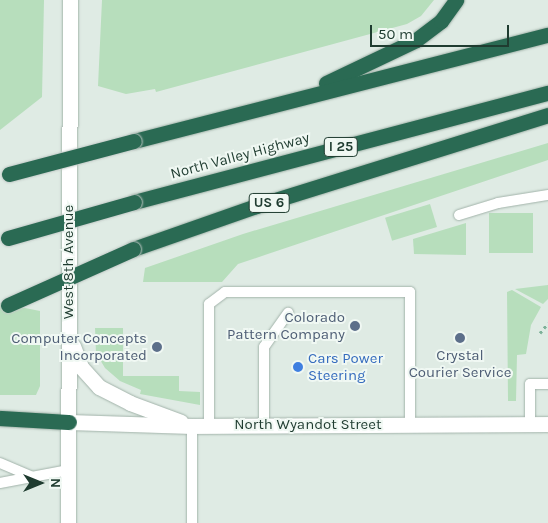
<!DOCTYPE html>
<html>
<head>
<meta charset="utf-8">
<style>
  body { margin:0 }
  #map { position:relative; width:548px; height:523px; overflow:hidden; background:#dfebe4; font-family:Karla,sans-serif }
  div>[style] { position:absolute }
  .green>* { inset:0; background:#b7debc; transform-origin:0 0 }
  .path>* { height:3px; margin-top:-1.5px; transform-origin:0; background:repeating-linear-gradient(90deg,#7eb199 0 2.5px,transparent 0 6.5px) }
  .roads { filter:drop-shadow(0 0 1px #a2b3aa) drop-shadow(0 0 1px #a2b3aa) }
  .lane>* { height:10px; margin:-5px; padding:0 5px; transform-origin:5px; border-radius:5px; background:#fff }
  .secondary>* { height:15px; margin:-7.5px; padding:0 7.5px; transform-origin:7.5px; border-radius:7.5px; background:#fff }
  .highway>* { height:15px; margin:-7.5px; padding:0 7.5px; transform-origin:7.5px; border-radius:7.5px; background:#2a6a53 }
  .bridges { filter:drop-shadow(0 0 1px #c0c8c5) drop-shadow(0 0 1px #c0c8c5) }
  .highway-bridge>* { height:15px; margin:-7.5px; padding:0 7.5px; transform-origin:7.5px; border-radius:7.5px; background:#2a6a53 }
  .dots>* { width:14px; height:14px; translate:-50% -50%; box-sizing:border-box; border:2px solid #f0f8f3; border-radius:50% }
  span { translate:-50% -50%; white-space:nowrap; text-align:center; line-height:1.15; -webkit-text-stroke:4px #f0f8f3; paint-order:stroke }
  .shield-label span { padding:1px 4px; background:#f0f8f3; border:1px solid; border-radius:4px; -webkit-text-stroke-width:0 }
  .shield-label { font-size:14px; color:#1f3c30; font-weight:700 }
  .street-label { font-size:15px; color:#1f3c30 }
  .service-label { font-size:15px; color:#4e5e75 }
  .right { translate:-100% -50%; text-align:right }
  .shop-label { font-size:15px; color:#366cbe }
  .left { translate:0 -50%; text-align:left }
  .north { position:absolute; left:15px; top:458px; width:50px; height:50px; -webkit-text-stroke:4px #f0f8f3; paint-order:stroke; rotate:90deg; font-size:14px; font-weight:700; line-height:20px; text-align:center; color:#1f3c30 }
  .north::after { content:''; display:block; margin:auto; width:18px; height:22px; background:#1f3c30; clip-path:polygon(50% 0,100% 100%,50% 72%,0 100%) }
  .scale { position:absolute; left:370px; top:25px; width:139px; height:22px; box-sizing:border-box; border:2px solid #1f3c30; border-top:0; padding-left:6px; font-size:15px; line-height:18px; white-space:nowrap; color:#1f3c30; -webkit-text-stroke:4px #f0f8f3; paint-order:stroke }
</style>
</head>
<body>
<div id="map">
  <div class="green">
    <div style="clip-path:polygon(0 0,44px 0,42px 97px,0 130px)"></div>
    <div style="clip-path:polygon(102px 0,434px 0,421px 16px,407px 24px,156px 92px,155px 89px,126px 94px,98px 86px)"></div>
    <div style="clip-path:polygon(548px 143px,548px 160px,238px 264px,222px 282px,143px 282px,145px 268px,243px 234px)"></div>
    <div style="left:430px;top:204px;width:24px;height:47px;rotate:73deg"></div>
    <div style="left:489px;top:213px;width:44px;height:40px"></div>
    <div style="clip-path:polygon(466px 223px,466px 255px,414px 254px,413px 239px)"></div>
    <div style="clip-path:polygon(548px 285px,548px 299px,543px 304px,515px 289px)"></div>
    <div style="clip-path:polygon(512px 290px,541px 307px,531px 325px,526px 354px,517px 355px,516px 401px,508px 401px,507px 292px)"></div>
    <div style="clip-path:polygon(0 303px,40px 311px,40px 386px,36px 395px,0 395px)"></div>
    <div style="clip-path:polygon(95px 328px,123px 328px,123px 376px,179px 376px,179px 391px,200px 392px,200px 405px,140px 394px,141px 390px,120px 381px,105px 368px,96px 353px)"></div>
  </div>
  <div class="path">
    <div style="left:540px;top:333px;width:13px;rotate:-51deg"></div>
  </div>
  <div class="roads">
    <div class="lane">
      <div style="left:459px;top:215px;width:41px;rotate:-17.1deg"></div>
      <div style="left:498px;top:203px;width:51px;rotate:-9.1deg"></div>
      <div style="left:530px;top:424px;width:40px;rotate:-90deg"></div>
      <div style="left:530px;top:384px;width:18px"></div>
      <div style="left:264px;top:425px;width:78px;rotate:-90deg"></div>
      <div style="left:264px;top:347px;width:42px;rotate:-54.8deg"></div>
      <div style="left:209px;top:426px;width:122px;rotate:-90deg"></div>
      <div style="left:209px;top:304px;width:20px;rotate:-37deg"></div>
      <div style="left:225px;top:292px;width:185px"></div>
      <div style="left:410px;top:292px;width:133px;rotate:90deg"></div>
      <div style="left:0;top:463px;width:39px;rotate:23deg"></div>
      <div style="left:0;top:483px;width:70px;rotate:-10.7deg"></div>
      <div style="left:192px;top:523px;width:97px;rotate:-90deg"></div>
    </div>
    <div class="secondary">
      <div style="left:73px;top:346px;width:22px;rotate:69deg"></div>
      <div style="left:81px;top:367px;width:27px;rotate:48deg"></div>
      <div style="left:99px;top:387px;width:35px;rotate:27deg"></div>
      <div style="left:130px;top:403px;width:54px;rotate:20.4deg"></div>
      <div style="left:69px;top:422px;width:123px;rotate:1.9deg"></div>
      <div style="left:192px;top:426px;width:356px;rotate:-0.3deg"></div>
      <div style="left:68px;top:523px;width:523px;rotate:-89.78deg"></div>
    </div>
    <div class="highway">
      <div style="left:326px;top:83px;width:100px;rotate:-25.5deg"></div>
      <div style="left:416px;top:40px;width:31px;rotate:-37deg"></div>
      <div style="left:441px;top:21px;width:26px;rotate:-54deg"></div>
      <div style="left:134px;top:141px;width:427px;rotate:-14.4deg"></div>
      <div style="left:134px;top:202px;width:428px;rotate:-14.8deg"></div>
      <div style="left:133px;top:249px;width:130px;rotate:-19.3deg"></div>
      <div style="left:256px;top:206px;width:306px;rotate:-17.3deg"></div>
      <div style="left:0;top:418px;width:69px;rotate:3.3deg"></div>
    </div>
  </div>
  <div class="bridges">
    <div class="highway-bridge">
      <div style="left:9px;top:174px;width:129px;rotate:-14.8deg"></div>
      <div style="left:8px;top:238px;width:131px;rotate:-15.9deg"></div>
      <div style="left:8px;top:305px;width:137px;rotate:-24.1deg"></div>
    </div>
  </div>
  <div class="dots">
    <div style="left:355px;top:326px;background:#5c6f8a"></div>
    <div style="left:460px;top:338px;background:#5c6f8a"></div>
    <div style="left:157px;top:347px;background:#5c6f8a"></div>
    <div style="left:298px;top:367px;background:#3f7fe0"></div>
  </div>
  <div class="shield-label">
    <span style="left:341px;top:147px">I 25</span>
    <span style="left:269px;top:203px">US 6</span>
  </div>
  <div class="street-label">
    <span style="left:240px;top:156px;rotate:-15deg">North Valley Highway</span>
    <span style="left:69px;top:262px;rotate:-90deg">West 8th Avenue</span>
    <span style="left:308px;top:425px">North Wyandot Street</span>
  </div>
  <div class="service-label">
    <span class="right" style="left:345px;top:326px">Colorado<br>Pattern Company</span>
    <span class="right" style="left:147px;top:347px">Computer Concepts<br>Incorporated</span>
    <span style="left:460px;top:364px">Crystal<br>Courier Service</span>
  </div>
  <div class="shop-label">
    <span class="left" style="left:308px;top:367px">Cars Power<br>Steering</span>
  </div>
  <div class="north">N</div>
  <div class="scale">50 m</div>
</div>
</body>
</html>
